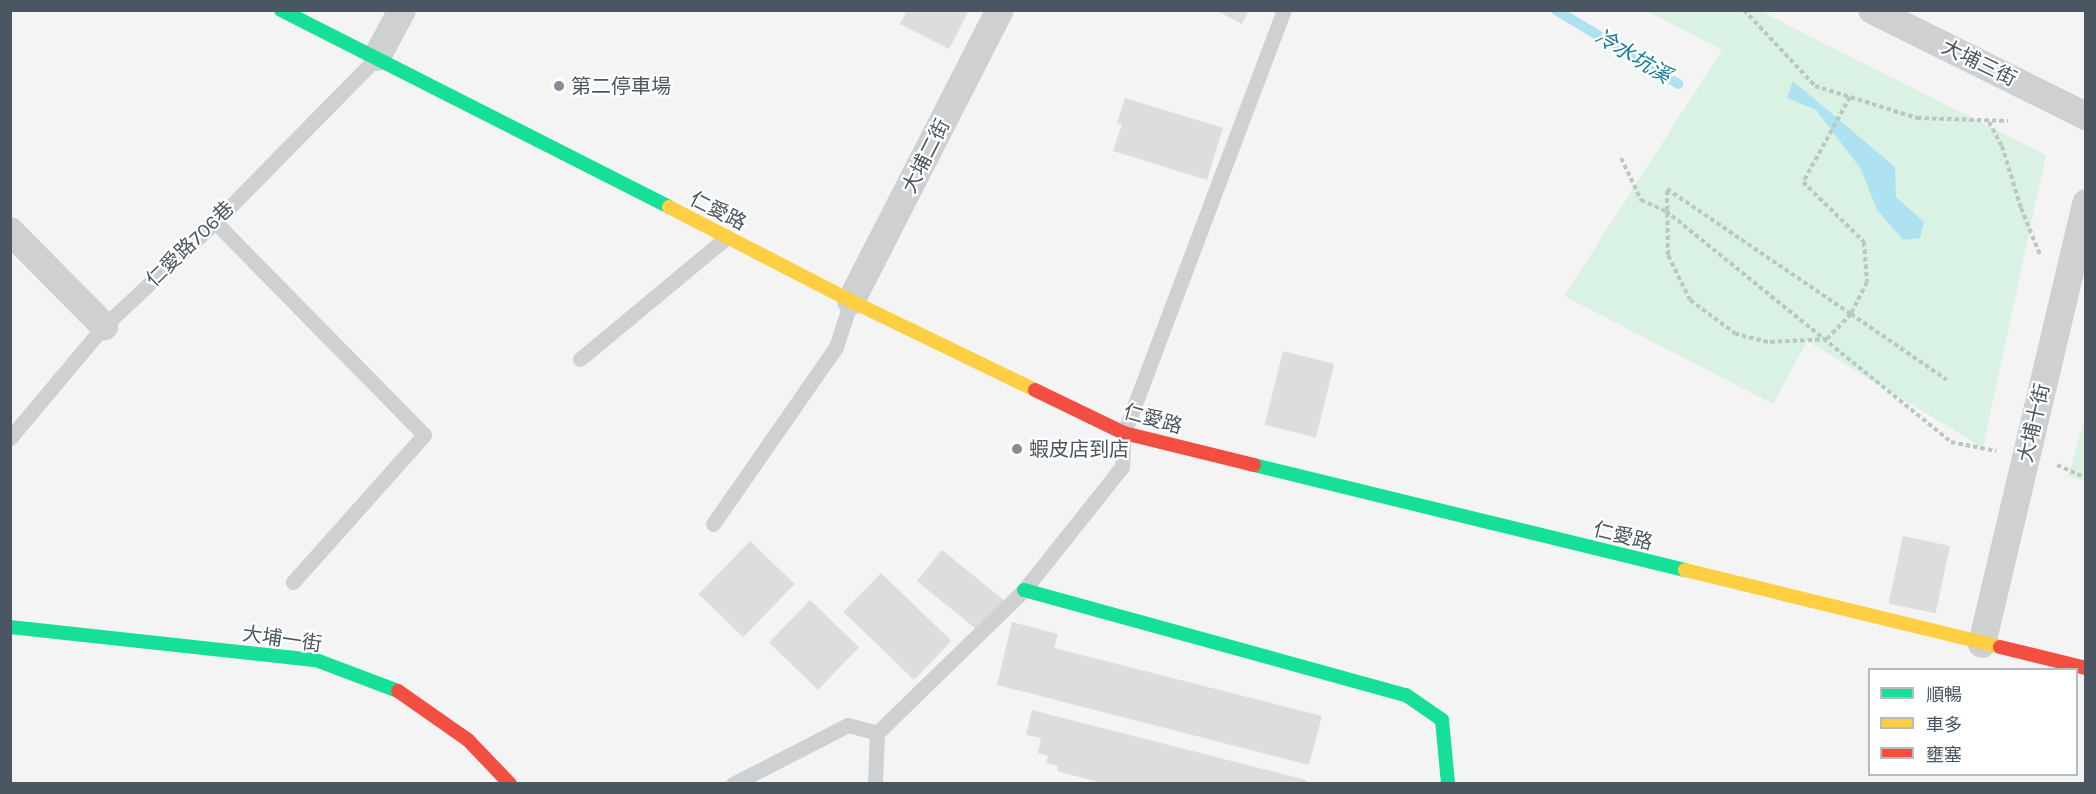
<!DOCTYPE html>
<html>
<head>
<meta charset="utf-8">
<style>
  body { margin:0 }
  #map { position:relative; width:2096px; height:794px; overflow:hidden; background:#f4f4f4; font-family:Karla,"Noto Sans TC",sans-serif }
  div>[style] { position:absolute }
  .green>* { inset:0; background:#d9f2e3 }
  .water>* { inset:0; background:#aee2f0 }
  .stream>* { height:10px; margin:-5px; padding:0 5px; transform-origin:5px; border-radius:5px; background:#aee2f0 }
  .building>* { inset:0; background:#ddddde; transform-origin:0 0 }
  .path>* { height:4px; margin-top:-2px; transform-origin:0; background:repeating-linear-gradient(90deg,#bcc7c4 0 4.5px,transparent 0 7.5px) }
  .lane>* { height:15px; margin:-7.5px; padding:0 7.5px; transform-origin:7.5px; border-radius:7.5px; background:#ced0d2 }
  .street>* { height:28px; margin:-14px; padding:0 14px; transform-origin:14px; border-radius:14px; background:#ced0d2 }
  .fast>* { height:14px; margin:-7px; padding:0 7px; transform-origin:7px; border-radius:7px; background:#16e098 }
  .slow>* { height:14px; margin:-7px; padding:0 7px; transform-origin:7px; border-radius:7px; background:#ffcf43 }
  .jam>* { height:14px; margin:-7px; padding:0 7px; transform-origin:7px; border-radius:7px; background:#f24e42 }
  .dots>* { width:16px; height:16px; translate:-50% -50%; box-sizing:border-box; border:3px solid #fff; border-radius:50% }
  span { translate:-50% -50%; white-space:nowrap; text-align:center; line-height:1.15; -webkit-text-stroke:4.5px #fff; paint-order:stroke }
  .street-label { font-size:20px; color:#4a5661 }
  .poi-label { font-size:20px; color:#4a5661 }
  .left { translate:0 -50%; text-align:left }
  .water-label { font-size:21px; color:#0c7c9b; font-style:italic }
  .frame { position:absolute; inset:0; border:12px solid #4a5661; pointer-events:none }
  .legend { position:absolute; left:1868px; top:668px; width:210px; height:108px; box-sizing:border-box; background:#fff; border:2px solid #b7bbc0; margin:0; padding:8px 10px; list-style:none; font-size:18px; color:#4a5661 }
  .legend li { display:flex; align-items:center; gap:12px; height:30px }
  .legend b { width:30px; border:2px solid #b7bbc0 }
</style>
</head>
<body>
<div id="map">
  <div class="green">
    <div style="clip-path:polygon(1647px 11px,1760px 11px,2046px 155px,1983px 448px,1807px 341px,1773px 404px,1564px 296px,1722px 50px)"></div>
    <div style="clip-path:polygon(2085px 417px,2085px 482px,2068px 476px)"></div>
  </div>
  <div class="water">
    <div style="clip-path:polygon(1793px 81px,1895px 167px,1896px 197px,1924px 222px,1920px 238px,1903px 240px,1877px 210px,1861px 169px,1816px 110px,1787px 98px)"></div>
  </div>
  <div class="stream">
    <div style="left:1556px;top:10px;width:143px;rotate:31.2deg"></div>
  </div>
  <div class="building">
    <div style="clip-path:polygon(907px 10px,969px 10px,949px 49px,900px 24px)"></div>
    <div style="clip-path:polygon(1216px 10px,1249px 10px,1242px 24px)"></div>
    <div style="clip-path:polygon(1125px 98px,1223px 128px,1207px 180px,1113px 151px,1122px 124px,1117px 123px)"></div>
    <div style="left:1283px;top:351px;width:53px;height:76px;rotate:14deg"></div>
    <div style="left:1903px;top:536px;width:48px;height:69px;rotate:12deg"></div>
    <div style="left:750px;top:541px;width:62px;height:74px;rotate:44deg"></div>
    <div style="left:942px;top:550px;width:80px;height:40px;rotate:39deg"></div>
    <div style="left:881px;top:573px;width:98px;height:54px;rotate:44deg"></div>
    <div style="left:810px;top:600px;width:68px;height:59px;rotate:44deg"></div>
    <div style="clip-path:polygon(1012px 622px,1058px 634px,1054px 648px,1322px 716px,1309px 765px,997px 685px)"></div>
    <div style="clip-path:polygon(1032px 710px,1306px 780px,1306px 784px,1105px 784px,1057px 771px,1058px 766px,1046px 763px,1048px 756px,1038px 753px,1041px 738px,1026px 735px)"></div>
  </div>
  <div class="path">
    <div style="left:1744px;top:10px;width:104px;rotate:46.9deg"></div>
    <div style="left:1815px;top:86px;width:107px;rotate:17.4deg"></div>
    <div style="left:1917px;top:118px;width:91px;rotate:1.9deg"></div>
    <div style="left:1850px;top:97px;width:97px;rotate:118.9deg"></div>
    <div style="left:1803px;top:182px;width:86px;rotate:44.5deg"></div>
    <div style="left:1864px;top:242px;width:40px;rotate:85.7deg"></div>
    <div style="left:1867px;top:282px;width:36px;rotate:117deg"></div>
    <div style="left:1851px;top:314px;width:35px;rotate:134deg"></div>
    <div style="left:1827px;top:339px;width:59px;rotate:177.1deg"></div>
    <div style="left:1768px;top:342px;width:33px;rotate:-166deg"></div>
    <div style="left:1736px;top:334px;width:57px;rotate:-143.5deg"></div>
    <div style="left:1690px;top:300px;width:50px;rotate:-116.1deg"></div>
    <div style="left:1668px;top:255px;width:66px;rotate:-90.9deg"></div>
    <div style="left:1667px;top:189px;width:222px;rotate:34.2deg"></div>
    <div style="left:1851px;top:314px;width:116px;rotate:34.5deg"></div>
    <div style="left:1989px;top:122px;width:27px;rotate:62deg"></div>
    <div style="left:2002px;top:146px;width:65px;rotate:73deg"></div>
    <div style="left:2021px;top:208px;width:51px;rotate:68deg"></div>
    <div style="left:1621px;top:158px;width:47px;rotate:64.5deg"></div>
    <div style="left:1641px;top:200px;width:27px;rotate:24deg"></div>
    <div style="left:1666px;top:211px;width:367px;rotate:39deg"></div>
    <div style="left:1951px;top:442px;width:46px;rotate:11.3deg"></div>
    <div style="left:2057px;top:465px;width:32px;rotate:24deg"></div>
  </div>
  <div class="lane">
    <div style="left:215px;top:222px;width:298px;rotate:45.5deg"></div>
    <div style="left:424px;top:435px;width:197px;rotate:131.7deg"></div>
    <div style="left:580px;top:359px;width:191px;rotate:-39.7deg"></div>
    <div style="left:10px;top:438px;width:146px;rotate:-50deg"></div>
    <div style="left:104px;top:326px;width:152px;rotate:-43.1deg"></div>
    <div style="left:215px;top:222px;width:231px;rotate:-45.5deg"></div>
    <div style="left:713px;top:524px;width:216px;rotate:-55.2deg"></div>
    <div style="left:836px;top:347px;width:48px;rotate:-71.9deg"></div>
    <div style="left:733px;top:784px;width:129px;rotate:-27.2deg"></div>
    <div style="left:848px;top:725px;width:30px;rotate:15deg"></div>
    <div style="left:877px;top:733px;width:205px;rotate:-44.2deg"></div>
    <div style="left:1024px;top:590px;width:157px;rotate:-51.5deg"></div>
    <div style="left:1122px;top:467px;width:34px;rotate:-87deg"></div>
    <div style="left:1124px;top:433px;width:452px;rotate:-69.3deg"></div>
    <div style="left:875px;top:784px;width:51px;rotate:-87.8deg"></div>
  </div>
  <div class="street">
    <div style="left:1872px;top:10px;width:239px;rotate:26.4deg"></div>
    <div style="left:377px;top:57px;width:53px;rotate:-62deg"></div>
    <div style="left:10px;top:231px;width:134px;rotate:45.3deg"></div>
    <div style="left:851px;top:301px;width:327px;rotate:-62.9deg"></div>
    <div style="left:1982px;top:644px;width:453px;rotate:-76.7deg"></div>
  </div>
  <div class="fast">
    <div style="left:281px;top:10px;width:435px;rotate:26.9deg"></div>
    <div style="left:1254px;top:465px;width:444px;rotate:13.7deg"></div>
    <div style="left:1024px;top:590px;width:396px;rotate:15.4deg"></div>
    <div style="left:1406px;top:695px;width:44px;rotate:34.8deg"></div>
    <div style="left:1442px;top:720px;width:64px;rotate:84.6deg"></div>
    <div style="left:10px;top:627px;width:308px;rotate:6.2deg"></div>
    <div style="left:316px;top:660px;width:88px;rotate:20.7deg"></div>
  </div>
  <div class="slow">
    <div style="left:669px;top:207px;width:205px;rotate:27.3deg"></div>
    <div style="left:851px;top:301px;width:204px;rotate:25.8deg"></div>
    <div style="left:1685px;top:570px;width:324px;rotate:13.7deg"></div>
  </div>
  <div class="jam">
    <div style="left:1035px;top:390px;width:99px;rotate:25.8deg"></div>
    <div style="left:1124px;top:433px;width:134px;rotate:13.8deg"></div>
    <div style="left:2000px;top:647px;width:89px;rotate:13.7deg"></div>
    <div style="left:398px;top:691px;width:85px;rotate:35deg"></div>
    <div style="left:468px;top:740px;width:61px;rotate:46.3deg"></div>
  </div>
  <div class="dots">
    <div style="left:559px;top:86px;background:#868d94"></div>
    <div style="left:1017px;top:449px;background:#868d94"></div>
  </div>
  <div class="street-label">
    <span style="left:1979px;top:63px;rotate:26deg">大埔三街</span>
    <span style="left:926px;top:156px;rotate:-63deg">大埔二街</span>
    <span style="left:718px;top:211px;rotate:27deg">仁愛路</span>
    <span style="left:190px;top:244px;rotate:-44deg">仁愛路706巷</span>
    <span style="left:1153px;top:419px;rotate:16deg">仁愛路</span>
    <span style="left:2034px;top:423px;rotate:-77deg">大埔十街</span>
    <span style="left:1623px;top:536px;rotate:14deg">仁愛路</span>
    <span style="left:282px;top:639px;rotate:8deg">大埔一街</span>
  </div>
  <div class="poi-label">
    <span class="left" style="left:571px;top:86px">第二停車場</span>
    <span class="left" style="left:1029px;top:449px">蝦皮店到店</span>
  </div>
  <div class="water-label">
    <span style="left:1633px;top:56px;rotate:31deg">冷水坑溪</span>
  </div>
  <div class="frame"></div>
  <ul class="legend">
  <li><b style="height:8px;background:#16e098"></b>順暢</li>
  <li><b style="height:8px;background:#ffcf43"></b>車多</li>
  <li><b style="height:8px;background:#f24e42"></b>壅塞</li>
  </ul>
</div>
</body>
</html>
